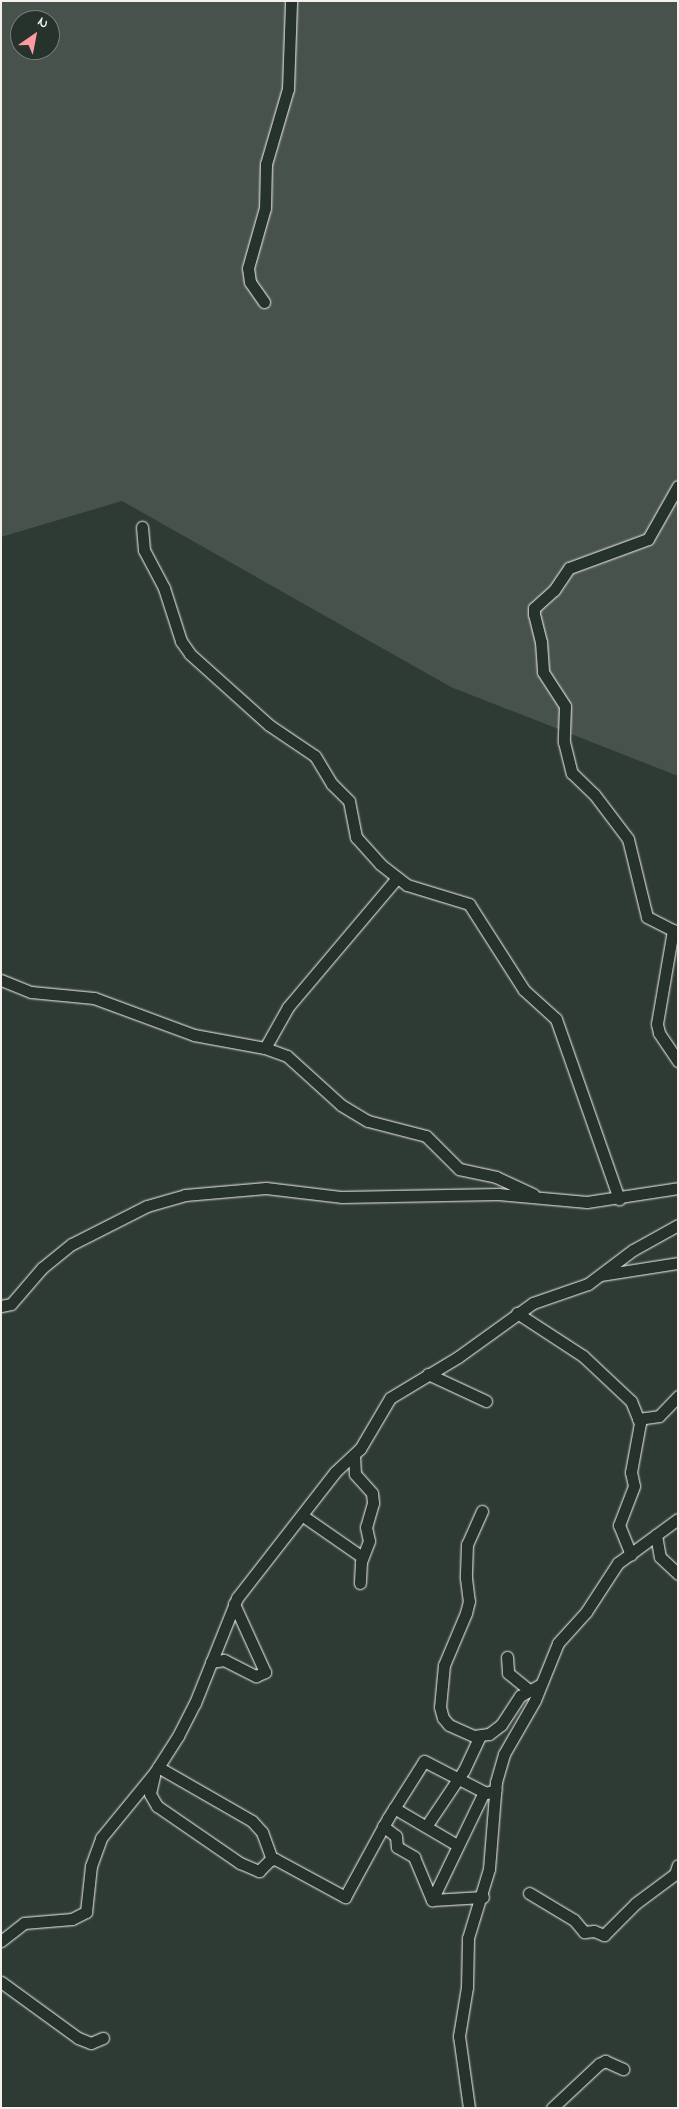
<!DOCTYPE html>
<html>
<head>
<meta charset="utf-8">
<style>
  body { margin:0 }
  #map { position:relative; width:679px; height:2109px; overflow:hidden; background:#2e3b34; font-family:"Indie Flower",sans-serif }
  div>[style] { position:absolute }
  .green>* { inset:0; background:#48524c }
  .roads { filter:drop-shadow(0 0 1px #f4f1e8) drop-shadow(0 0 1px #f4f1e8) }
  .minor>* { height:11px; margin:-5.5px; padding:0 5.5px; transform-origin:5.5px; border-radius:5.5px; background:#26332d }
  span { translate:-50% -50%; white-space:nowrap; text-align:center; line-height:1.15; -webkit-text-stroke:4px #26332d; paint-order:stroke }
  .frame { position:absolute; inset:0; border:2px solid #f4f1e8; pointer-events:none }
  .north { position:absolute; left:10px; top:10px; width:50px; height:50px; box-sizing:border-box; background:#26332d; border:1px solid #787f78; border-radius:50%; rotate:33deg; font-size:14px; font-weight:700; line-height:20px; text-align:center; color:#f4f1e8 }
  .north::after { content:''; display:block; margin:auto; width:18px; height:22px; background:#ff9aa2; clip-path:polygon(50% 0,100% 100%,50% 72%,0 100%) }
</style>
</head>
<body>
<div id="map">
  <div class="green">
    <div style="clip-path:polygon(evenodd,1px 1px,678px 1px,678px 776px,451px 687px,122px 501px,1px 537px,1px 1px,20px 20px,50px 20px,50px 50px,20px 50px,20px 20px)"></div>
  </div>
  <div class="roads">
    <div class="minor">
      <div style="left:264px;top:302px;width:24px;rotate:-125deg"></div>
      <div style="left:250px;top:282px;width:14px;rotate:-98deg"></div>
      <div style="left:248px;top:268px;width:62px;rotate:-74.2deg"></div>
      <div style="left:265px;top:208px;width:44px;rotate:-88.7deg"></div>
      <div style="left:266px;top:164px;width:78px;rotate:-73.7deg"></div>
      <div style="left:288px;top:89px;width:88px;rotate:-88deg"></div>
      <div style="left:678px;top:486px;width:61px;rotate:119.5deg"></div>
      <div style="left:648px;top:539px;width:84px;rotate:159.8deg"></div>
      <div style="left:569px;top:568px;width:27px;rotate:124deg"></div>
      <div style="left:554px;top:590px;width:27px;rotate:138deg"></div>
      <div style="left:534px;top:608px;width:6px;rotate:90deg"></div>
      <div style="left:534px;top:614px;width:29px;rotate:76deg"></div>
      <div style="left:541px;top:642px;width:30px;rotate:86deg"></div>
      <div style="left:543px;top:672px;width:40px;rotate:57.1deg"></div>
      <div style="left:565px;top:706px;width:36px;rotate:92deg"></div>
      <div style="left:564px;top:742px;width:32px;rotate:76deg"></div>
      <div style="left:572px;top:773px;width:30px;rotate:44deg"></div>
      <div style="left:594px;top:794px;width:56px;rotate:52.9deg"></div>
      <div style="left:628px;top:839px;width:80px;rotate:76.3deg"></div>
      <div style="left:647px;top:917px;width:35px;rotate:27deg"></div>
      <div style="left:142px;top:527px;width:23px;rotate:85deg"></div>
      <div style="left:144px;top:550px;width:43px;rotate:62.2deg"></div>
      <div style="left:164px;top:588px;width:56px;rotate:72.2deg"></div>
      <div style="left:181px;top:641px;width:16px;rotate:55deg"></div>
      <div style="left:190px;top:654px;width:106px;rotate:41.9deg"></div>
      <div style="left:269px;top:725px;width:55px;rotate:34deg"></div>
      <div style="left:315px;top:756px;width:33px;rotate:59deg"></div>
      <div style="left:332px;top:784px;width:24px;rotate:45deg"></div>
      <div style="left:349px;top:801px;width:37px;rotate:79deg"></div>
      <div style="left:356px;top:837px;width:36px;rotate:48deg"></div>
      <div style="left:380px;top:864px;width:34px;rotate:38deg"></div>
      <div style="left:407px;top:885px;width:65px;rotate:17deg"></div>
      <div style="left:469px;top:904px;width:102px;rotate:57.4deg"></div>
      <div style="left:524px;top:990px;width:43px;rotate:42.2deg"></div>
      <div style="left:556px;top:1019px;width:191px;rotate:70.7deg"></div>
      <div style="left:673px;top:930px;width:95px;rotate:99.7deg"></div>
      <div style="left:657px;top:1024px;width:9px;rotate:77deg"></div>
      <div style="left:659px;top:1033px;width:34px;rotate:56deg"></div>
      <div style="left:1px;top:980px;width:32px;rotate:22deg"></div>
      <div style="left:31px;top:992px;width:63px;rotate:5.4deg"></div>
      <div style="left:94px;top:998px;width:107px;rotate:20.3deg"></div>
      <div style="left:194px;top:1035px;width:72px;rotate:10.4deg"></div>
      <div style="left:265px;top:1048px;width:23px;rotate:20deg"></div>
      <div style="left:287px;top:1056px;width:73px;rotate:42.2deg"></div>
      <div style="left:341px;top:1105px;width:31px;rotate:31deg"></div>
      <div style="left:368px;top:1121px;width:60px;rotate:14.5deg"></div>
      <div style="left:426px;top:1136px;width:47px;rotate:45deg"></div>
      <div style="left:459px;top:1169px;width:38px;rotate:12deg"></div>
      <div style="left:496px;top:1177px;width:41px;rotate:24.7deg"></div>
      <div style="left:265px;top:1048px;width:47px;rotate:-60.7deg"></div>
      <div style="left:288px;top:1007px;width:169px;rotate:-49.8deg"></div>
      <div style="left:601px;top:1275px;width:78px;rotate:-8.9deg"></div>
      <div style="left:1px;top:1306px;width:10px;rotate:-11deg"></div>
      <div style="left:11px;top:1304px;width:48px;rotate:-49.3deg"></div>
      <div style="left:42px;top:1268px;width:38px;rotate:-39deg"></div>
      <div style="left:72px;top:1244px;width:84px;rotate:-26.9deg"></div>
      <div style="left:147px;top:1206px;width:40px;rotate:-16deg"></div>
      <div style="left:185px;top:1195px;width:81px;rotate:-4.9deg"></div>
      <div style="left:266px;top:1188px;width:77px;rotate:6.8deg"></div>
      <div style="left:342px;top:1197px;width:156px;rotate:-1.1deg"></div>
      <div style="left:498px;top:1194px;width:89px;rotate:5.1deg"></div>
      <div style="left:587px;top:1202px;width:92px;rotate:-8.7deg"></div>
      <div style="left:517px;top:1313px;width:79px;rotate:33.1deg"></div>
      <div style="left:583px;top:1356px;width:66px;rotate:43.2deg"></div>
      <div style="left:631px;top:1401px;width:24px;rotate:68deg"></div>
      <div style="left:640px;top:1423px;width:50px;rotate:100.4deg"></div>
      <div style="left:631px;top:1472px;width:14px;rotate:78deg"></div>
      <div style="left:634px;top:1486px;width:42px;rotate:111deg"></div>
      <div style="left:619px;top:1525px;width:32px;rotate:68deg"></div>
      <div style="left:428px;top:1374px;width:64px;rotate:25deg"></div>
      <div style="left:638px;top:1419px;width:21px;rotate:-8deg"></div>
      <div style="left:659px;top:1416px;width:28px;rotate:-46deg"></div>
      <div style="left:354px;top:1455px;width:19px;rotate:87deg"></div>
      <div style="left:355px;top:1474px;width:25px;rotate:48deg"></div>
      <div style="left:372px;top:1493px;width:10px;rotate:84deg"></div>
      <div style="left:373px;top:1503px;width:25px;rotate:106deg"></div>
      <div style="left:366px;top:1527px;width:14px;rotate:78deg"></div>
      <div style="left:369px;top:1541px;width:22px;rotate:111deg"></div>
      <div style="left:361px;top:1562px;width:21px;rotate:93deg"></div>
      <div style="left:482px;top:1511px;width:36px;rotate:114deg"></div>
      <div style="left:467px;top:1544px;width:34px;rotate:92deg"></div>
      <div style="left:466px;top:1578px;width:23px;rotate:83deg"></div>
      <div style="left:469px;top:1601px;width:12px;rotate:104deg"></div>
      <div style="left:466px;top:1613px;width:56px;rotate:112.9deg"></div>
      <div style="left:444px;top:1665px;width:42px;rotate:95.4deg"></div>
      <div style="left:440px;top:1707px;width:11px;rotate:75deg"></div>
      <div style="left:443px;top:1718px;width:9px;rotate:49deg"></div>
      <div style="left:449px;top:1725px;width:27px;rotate:24deg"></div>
      <div style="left:474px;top:1736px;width:15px;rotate:-8deg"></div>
      <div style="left:489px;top:1734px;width:15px;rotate:-37deg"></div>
      <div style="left:501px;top:1725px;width:35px;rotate:-57deg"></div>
      <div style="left:520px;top:1696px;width:23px;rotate:-29deg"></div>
      <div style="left:303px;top:1516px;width:72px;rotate:34.8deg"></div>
      <div style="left:656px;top:1535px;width:22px;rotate:80deg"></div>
      <div style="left:660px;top:1557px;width:25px;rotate:43deg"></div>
      <div style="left:507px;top:1657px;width:16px;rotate:86deg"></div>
      <div style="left:508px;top:1673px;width:27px;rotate:39deg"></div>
      <div style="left:211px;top:1662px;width:13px;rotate:-9deg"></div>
      <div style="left:224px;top:1660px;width:36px;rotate:27deg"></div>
      <div style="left:256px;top:1676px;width:10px;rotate:-24deg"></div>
      <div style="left:265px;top:1672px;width:75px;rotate:-114.5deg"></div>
      <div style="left:158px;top:1767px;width:108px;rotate:29.9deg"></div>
      <div style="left:252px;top:1821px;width:15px;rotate:48deg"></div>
      <div style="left:262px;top:1832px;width:29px;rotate:70deg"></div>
      <div style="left:154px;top:1776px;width:18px;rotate:103deg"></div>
      <div style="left:150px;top:1794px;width:14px;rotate:60deg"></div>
      <div style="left:157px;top:1806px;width:101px;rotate:34.5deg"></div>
      <div style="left:240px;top:1863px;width:21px;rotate:23deg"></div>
      <div style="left:259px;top:1871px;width:16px;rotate:-45deg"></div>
      <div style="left:270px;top:1860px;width:5px;rotate:-11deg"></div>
      <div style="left:275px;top:1859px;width:80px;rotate:28.5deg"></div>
      <div style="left:345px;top:1897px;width:90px;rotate:-61.4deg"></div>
      <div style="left:388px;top:1818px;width:67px;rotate:-57.7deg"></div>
      <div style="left:424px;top:1761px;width:70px;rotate:27.3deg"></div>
      <div style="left:486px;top:1793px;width:10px;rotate:-17deg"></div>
      <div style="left:394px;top:1808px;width:73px;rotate:30.4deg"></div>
      <div style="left:427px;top:1825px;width:66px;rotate:-56.1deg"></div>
      <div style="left:464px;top:1770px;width:38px;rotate:-65deg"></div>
      <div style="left:383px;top:1826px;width:16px;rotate:38deg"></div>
      <div style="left:396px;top:1836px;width:11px;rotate:85deg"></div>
      <div style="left:397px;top:1847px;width:20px;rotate:30deg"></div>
      <div style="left:414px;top:1857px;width:47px;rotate:67.3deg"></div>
      <div style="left:432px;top:1900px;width:51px;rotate:-3.4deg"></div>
      <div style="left:529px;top:1893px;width:52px;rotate:31deg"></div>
      <div style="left:574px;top:1920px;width:16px;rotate:50deg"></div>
      <div style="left:584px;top:1932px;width:10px;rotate:-6deg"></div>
      <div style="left:594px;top:1931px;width:11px;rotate:22deg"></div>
      <div style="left:604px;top:1935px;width:45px;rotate:-45deg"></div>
      <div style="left:636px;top:1903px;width:49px;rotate:-36.6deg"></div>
      <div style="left:675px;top:1874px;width:9px;rotate:-72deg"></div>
      <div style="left:432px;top:1900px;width:120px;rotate:-64.3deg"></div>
      <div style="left:1px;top:1941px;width:29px;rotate:-38deg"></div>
      <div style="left:24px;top:1923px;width:48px;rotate:-4.8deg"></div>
      <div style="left:72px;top:1919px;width:16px;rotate:-27deg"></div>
      <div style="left:86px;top:1912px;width:46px;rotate:-83.8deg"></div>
      <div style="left:91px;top:1866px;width:30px;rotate:-70deg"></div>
      <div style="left:101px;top:1838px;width:85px;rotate:-50.7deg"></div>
      <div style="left:155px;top:1772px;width:43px;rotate:-57.4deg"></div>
      <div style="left:178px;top:1736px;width:37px;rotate:-63deg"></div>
      <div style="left:195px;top:1703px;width:113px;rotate:-68.2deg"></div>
      <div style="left:237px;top:1598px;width:160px;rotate:-52.1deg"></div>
      <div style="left:335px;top:1472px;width:34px;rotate:-43deg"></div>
      <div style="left:360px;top:1449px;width:59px;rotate:-59.5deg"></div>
      <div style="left:390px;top:1398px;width:79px;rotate:-31.1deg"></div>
      <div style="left:458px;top:1357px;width:92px;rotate:-35.8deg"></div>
      <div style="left:533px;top:1303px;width:58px;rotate:-19.1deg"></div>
      <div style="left:588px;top:1284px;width:56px;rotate:-37.1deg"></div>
      <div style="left:633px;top:1250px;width:51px;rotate:-29.1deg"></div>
      <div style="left:1px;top:1982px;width:95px;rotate:36deg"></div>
      <div style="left:78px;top:2038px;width:14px;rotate:21deg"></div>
      <div style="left:91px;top:2043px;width:13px;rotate:-23deg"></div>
      <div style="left:469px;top:2108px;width:73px;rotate:-97.9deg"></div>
      <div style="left:459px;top:2036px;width:50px;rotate:-80.7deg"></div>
      <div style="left:467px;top:1987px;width:49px;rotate:-88.8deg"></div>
      <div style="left:468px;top:1938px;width:72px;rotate:-73.1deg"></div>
      <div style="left:489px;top:1869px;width:87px;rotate:-85.4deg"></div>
      <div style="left:496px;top:1782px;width:29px;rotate:-74deg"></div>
      <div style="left:504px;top:1754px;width:62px;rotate:-60.1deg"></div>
      <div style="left:535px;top:1700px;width:61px;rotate:-68deg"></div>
      <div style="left:558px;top:1643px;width:42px;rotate:-47.9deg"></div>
      <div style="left:586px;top:1612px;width:59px;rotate:-56.9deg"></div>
      <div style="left:618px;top:1563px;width:74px;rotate:-36.3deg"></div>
      <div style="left:552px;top:2108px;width:64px;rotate:-43.1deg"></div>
      <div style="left:599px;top:2064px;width:7px;rotate:-27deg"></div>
      <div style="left:605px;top:2061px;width:20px;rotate:24deg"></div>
    </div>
  </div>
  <div class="frame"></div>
  <div class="north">N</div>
</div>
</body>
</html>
